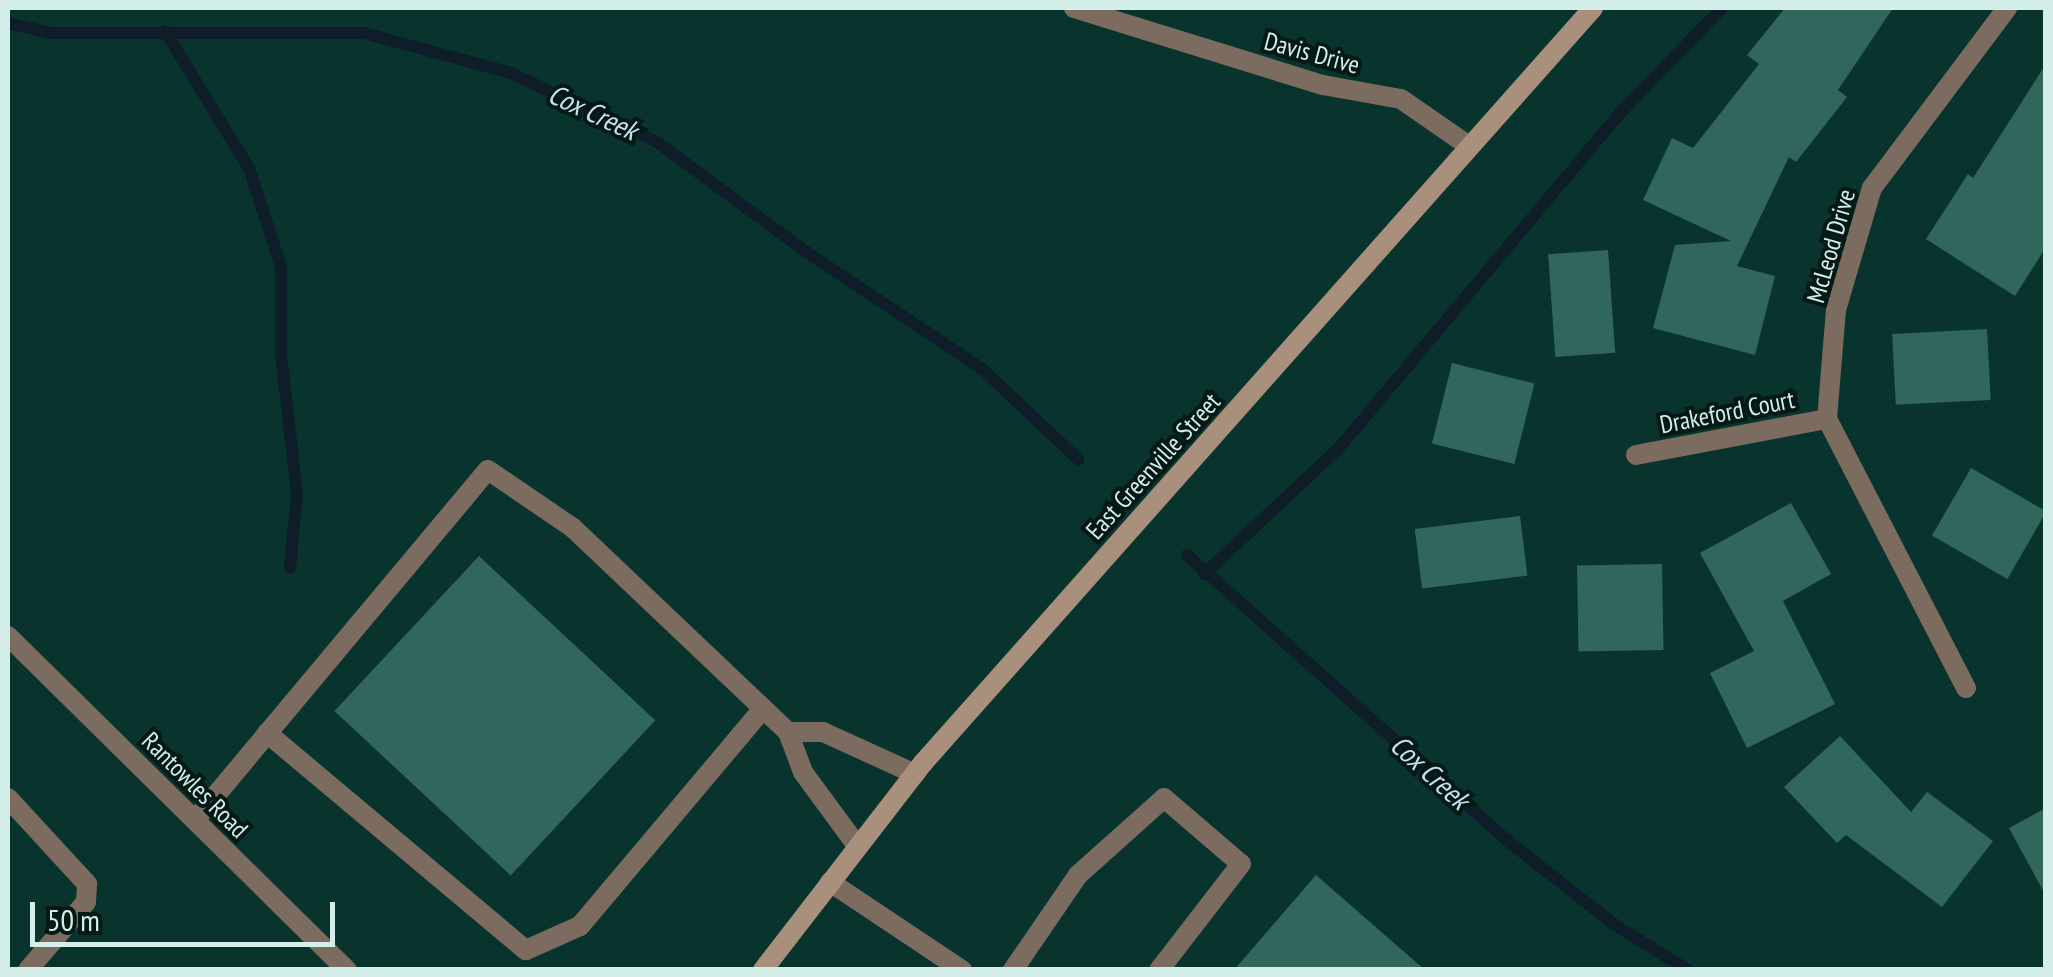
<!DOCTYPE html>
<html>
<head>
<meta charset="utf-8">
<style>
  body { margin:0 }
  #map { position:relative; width:2053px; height:977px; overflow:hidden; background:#09342d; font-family:"PT Sans Narrow",sans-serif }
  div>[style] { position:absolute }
  .stream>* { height:12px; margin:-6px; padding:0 6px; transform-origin:6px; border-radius:6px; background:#0e1d28 }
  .building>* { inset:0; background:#31665c; transform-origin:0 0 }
  .lane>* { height:20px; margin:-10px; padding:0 10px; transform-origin:10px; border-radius:10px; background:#7c6c60 }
  .street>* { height:20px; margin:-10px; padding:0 10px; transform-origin:10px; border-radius:10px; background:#7c6c60 }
  .secondary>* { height:20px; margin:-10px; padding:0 10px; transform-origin:10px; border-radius:10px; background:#a8907d }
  span { translate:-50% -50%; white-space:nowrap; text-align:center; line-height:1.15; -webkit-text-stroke:8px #041915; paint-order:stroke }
  .street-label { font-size:25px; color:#d4efe9 }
  .water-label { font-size:28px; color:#c7dff1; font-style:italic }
  .frame { position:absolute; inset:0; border:10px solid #d4efe9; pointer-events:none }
  .scale { position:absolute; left:30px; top:902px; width:305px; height:45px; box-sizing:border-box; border:5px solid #d4efe9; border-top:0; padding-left:12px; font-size:30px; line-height:35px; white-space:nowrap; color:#d4efe9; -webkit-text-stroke:8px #041915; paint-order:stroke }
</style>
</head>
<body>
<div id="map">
  <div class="stream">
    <div style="left:8px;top:23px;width:44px;rotate:13.1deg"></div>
    <div style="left:51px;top:33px;width:313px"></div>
    <div style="left:364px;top:33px;width:152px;rotate:15.2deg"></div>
    <div style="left:511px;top:73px;width:161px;rotate:25.3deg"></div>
    <div style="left:657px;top:142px;width:184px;rotate:36.4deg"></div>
    <div style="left:805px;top:251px;width:211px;rotate:33.6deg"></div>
    <div style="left:981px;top:368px;width:134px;rotate:43.2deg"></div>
    <div style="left:165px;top:31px;width:161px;rotate:58.5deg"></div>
    <div style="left:249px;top:168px;width:104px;rotate:72.1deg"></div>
    <div style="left:281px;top:267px;width:87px;rotate:90deg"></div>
    <div style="left:281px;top:354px;width:142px;rotate:83.5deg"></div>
    <div style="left:297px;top:495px;width:73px;rotate:95.5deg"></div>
    <div style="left:1187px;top:555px;width:430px;rotate:41.7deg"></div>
    <div style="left:1508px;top:841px;width:136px;rotate:38.1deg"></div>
    <div style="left:1615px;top:925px;width:86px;rotate:31.7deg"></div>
    <div style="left:1204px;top:574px;width:185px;rotate:-43deg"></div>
    <div style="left:1339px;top:448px;width:439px;rotate:-50deg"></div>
    <div style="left:1621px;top:112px;width:145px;rotate:-45.8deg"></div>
  </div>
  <div class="building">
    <div style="clip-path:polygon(1785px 8px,1893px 8px,1838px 90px,1847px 97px,1796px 162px,1789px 157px,1737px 266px,1775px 276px,1755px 355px,1653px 328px,1675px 245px,1731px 241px,1643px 200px,1672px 138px,1693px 148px,1759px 64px,1747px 55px)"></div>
    <div style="clip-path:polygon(2046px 64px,2046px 247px,2015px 296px,1926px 239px,1968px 174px,1973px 178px)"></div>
    <div style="left:1608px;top:250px;width:103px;height:60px;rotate:86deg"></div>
    <div style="left:1987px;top:329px;width:71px;height:95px;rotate:87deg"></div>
    <div style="left:1452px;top:363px;width:85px;height:83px;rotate:14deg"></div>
    <div style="left:1971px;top:468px;width:87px;height:78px;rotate:30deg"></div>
    <div style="clip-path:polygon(1791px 503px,1831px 574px,1783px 601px,1835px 704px,1747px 748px,1710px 673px,1754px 651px,1700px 553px)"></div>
    <div style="left:1520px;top:516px;width:60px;height:106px;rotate:83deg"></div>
    <div style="left:479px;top:556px;width:241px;height:212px;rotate:43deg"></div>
    <div style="left:1662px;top:564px;width:86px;height:85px;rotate:89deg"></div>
    <div style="clip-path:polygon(1840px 736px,1911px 812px,1927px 792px,1993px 841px,1942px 907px,1846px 835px,1837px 843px,1784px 787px)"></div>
    <div style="clip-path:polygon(2046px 808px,2046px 896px,2009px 828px)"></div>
    <div style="clip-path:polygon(1316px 875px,1425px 970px,1234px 970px)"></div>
  </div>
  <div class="lane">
    <div style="left:267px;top:733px;width:338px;rotate:40deg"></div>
    <div style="left:526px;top:950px;width:59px;rotate:-24deg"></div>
    <div style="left:580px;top:926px;width:284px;rotate:-49.9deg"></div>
    <div style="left:8px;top:798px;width:117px;rotate:47.4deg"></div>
    <div style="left:87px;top:884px;width:18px;rotate:93deg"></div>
    <div style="left:86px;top:902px;width:89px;rotate:130.5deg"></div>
    <div style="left:195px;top:820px;width:456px;rotate:-50.1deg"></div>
    <div style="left:488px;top:470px;width:103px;rotate:34.3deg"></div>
    <div style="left:573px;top:528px;width:296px;rotate:43.5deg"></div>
    <div style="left:858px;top:847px;width:93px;rotate:-126.3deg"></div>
    <div style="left:803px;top:772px;width:43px;rotate:-110.6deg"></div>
    <div style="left:788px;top:732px;width:35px"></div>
    <div style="left:823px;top:732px;width:101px;rotate:24.5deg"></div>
    <div style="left:1013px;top:970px;width:115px;rotate:-55.6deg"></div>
    <div style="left:1078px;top:875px;width:115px;rotate:-41.8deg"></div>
    <div style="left:1164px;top:798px;width:101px;rotate:40.6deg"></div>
    <div style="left:1241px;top:864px;width:134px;rotate:127.7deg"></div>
  </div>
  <div class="street">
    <div style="left:1074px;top:8px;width:261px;rotate:17.2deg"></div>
    <div style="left:1323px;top:85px;width:79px;rotate:10.2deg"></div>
    <div style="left:1401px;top:99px;width:83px;rotate:34.7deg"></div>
    <div style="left:1636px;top:455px;width:194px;rotate:-10.7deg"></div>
    <div style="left:8px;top:636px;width:476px;rotate:44.6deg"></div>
    <div style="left:1966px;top:688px;width:303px;rotate:-117.3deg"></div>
    <div style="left:1827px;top:419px;width:109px;rotate:-85.3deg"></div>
    <div style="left:1836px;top:310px;width:127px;rotate:-73.6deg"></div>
    <div style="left:1872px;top:188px;width:225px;rotate:-53.1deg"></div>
    <div style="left:830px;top:882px;width:159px;rotate:33.7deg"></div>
  </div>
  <div class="secondary">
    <div style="left:763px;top:970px;width:262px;rotate:-52.3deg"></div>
    <div style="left:923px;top:763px;width:1009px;rotate:-48.41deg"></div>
  </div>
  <div class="street-label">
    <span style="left:1312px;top:53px;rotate:15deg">Davis Drive</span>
    <span style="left:1831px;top:246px;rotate:-74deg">McLeod Drive</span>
    <span style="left:1727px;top:412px;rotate:-11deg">Drakeford Court</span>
    <span style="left:1153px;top:466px;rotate:-48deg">East Greenville Street</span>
    <span style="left:195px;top:785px;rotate:45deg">Rantowles Road</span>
  </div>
  <div class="water-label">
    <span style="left:593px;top:112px;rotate:25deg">Cox Creek</span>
    <span style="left:1430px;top:772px;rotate:42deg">Cox Creek</span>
  </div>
  <div class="frame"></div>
  <div class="scale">50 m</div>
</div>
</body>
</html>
